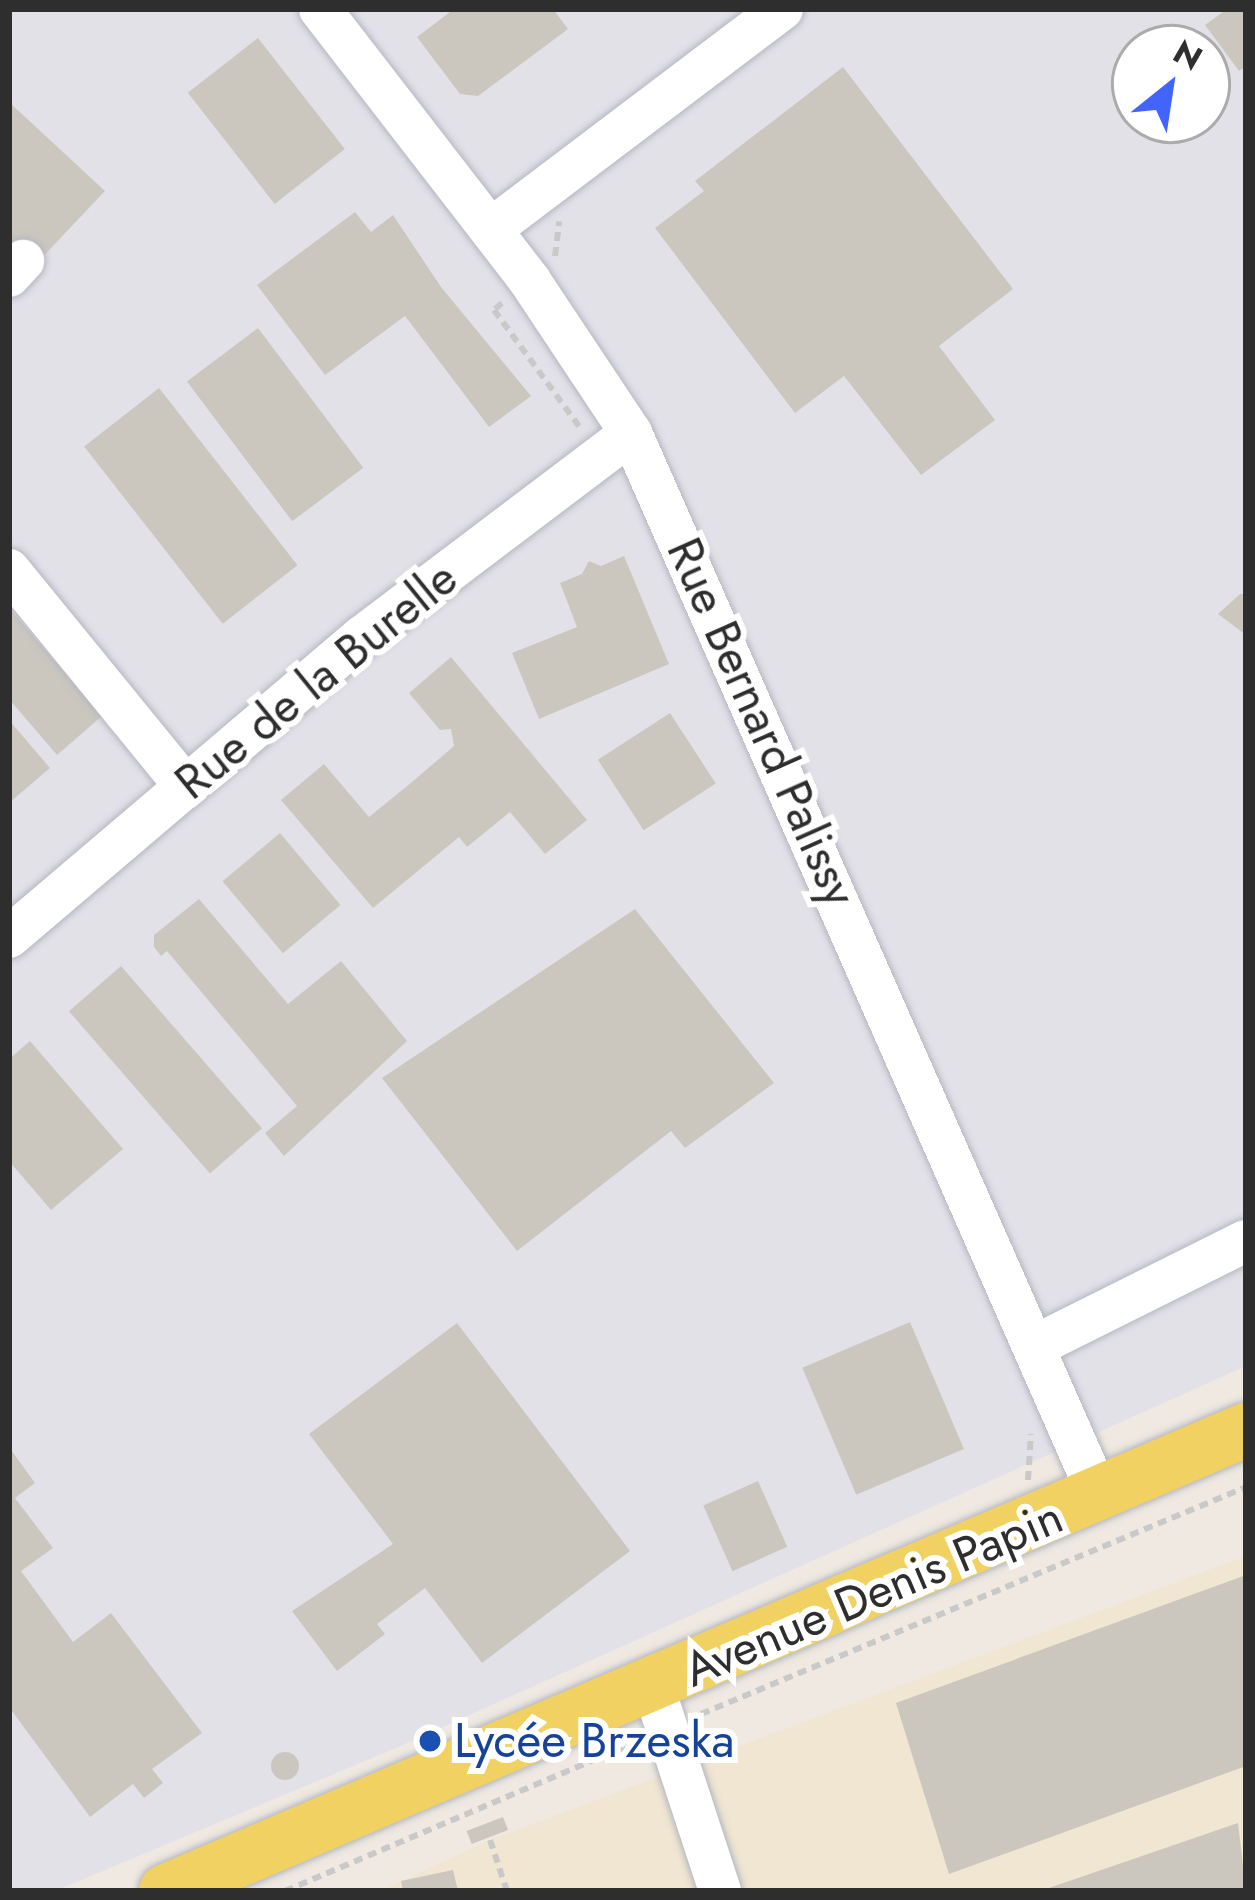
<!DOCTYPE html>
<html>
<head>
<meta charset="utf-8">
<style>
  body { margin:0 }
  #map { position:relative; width:1255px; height:1900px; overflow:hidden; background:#efe9e1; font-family:Jost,sans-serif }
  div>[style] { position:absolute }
  .industrial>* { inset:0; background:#e3e1e8 }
  .education>* { inset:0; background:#f0e6d1 }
  .building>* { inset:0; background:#cbc7bf; transform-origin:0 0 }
  .round { border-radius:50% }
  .path>* { height:6px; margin-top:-3px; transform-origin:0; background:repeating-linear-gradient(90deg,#c9c9c9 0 9px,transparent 0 15px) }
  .roads { filter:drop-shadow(0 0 3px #b4b7c1) drop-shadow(0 0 3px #b4b7c1) }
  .minor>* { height:42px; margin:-21px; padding:0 21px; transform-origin:21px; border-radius:21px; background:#fff }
  .major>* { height:54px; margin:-27px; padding:0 27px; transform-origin:27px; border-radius:27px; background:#f2d163 }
  .dots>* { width:33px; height:33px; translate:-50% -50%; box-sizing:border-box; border:6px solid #fff; border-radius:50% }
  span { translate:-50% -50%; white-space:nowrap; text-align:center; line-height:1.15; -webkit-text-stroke:12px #fff; paint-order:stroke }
  .street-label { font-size:48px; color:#2e2e2e }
  .transit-label { font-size:48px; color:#164399 }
  .left { translate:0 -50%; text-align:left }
  .frame { position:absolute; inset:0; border:12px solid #2e2e2e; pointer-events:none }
  .north { position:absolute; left:1111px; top:24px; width:120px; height:120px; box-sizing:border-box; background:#fff; border:3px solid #ababab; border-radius:50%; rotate:30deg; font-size:33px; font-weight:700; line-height:48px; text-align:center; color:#2e2e2e }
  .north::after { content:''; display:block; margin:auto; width:42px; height:54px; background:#4264fb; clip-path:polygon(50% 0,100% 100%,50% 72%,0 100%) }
</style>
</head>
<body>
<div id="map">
  <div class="industrial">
    <div style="clip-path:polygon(evenodd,9px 9px,1246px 9px,1246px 1366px,396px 1748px,55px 1891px,9px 1891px,9px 9px,1135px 48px,1207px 48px,1207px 120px,1135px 120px,1135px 48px)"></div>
  </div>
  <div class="education">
    <div style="clip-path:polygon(1246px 1556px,1246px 1891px,380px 1891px,490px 1840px)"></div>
  </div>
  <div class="building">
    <div style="clip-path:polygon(454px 9px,553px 9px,568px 29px,478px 96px,460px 94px,417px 37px)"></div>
    <div style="clip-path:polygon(1227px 9px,1246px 9px,1246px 66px,1239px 71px,1205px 25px)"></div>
    <div style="left:258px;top:38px;width:141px;height:89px;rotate:52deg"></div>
    <div style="clip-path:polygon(843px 67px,1013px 289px,939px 346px,995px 420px,921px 475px,844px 376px,795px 413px,655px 228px,704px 191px,695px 181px)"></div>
    <div style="clip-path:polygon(9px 102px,105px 191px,35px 265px,9px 241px)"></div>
    <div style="clip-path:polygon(355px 212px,371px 232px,393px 215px,441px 287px,531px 396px,489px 427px,405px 316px,325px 375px,257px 285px)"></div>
    <div style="left:258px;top:328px;width:175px;height:89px;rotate:53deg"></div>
    <div style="left:159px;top:388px;width:225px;height:95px;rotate:52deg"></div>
    <div style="clip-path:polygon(624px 556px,669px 664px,539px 719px,512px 653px,577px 627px,560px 583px,582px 574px,589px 561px,601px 566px)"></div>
    <div style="clip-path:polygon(1240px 594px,1246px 594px,1246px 635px,1218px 614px)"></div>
    <div style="clip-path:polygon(9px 608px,102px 716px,57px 755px,9px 699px)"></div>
    <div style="clip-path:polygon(451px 657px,587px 820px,545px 854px,510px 812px,467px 847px,459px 837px,373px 908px,281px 800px,324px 764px,369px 817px,412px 782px,454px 746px,451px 729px,440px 730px,409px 693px)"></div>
    <div style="left:670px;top:713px;width:84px;height:86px;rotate:57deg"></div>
    <div style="clip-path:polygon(9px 720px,50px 768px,9px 803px)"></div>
    <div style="left:280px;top:833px;width:94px;height:75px;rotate:50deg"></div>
    <div style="clip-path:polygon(199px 899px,288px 1004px,341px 961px,407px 1041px,284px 1156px,265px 1133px,297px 1106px,167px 951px,161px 956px,154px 947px,154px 935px)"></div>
    <div style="clip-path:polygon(635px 909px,774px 1083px,685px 1148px,671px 1131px,517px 1251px,382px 1078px)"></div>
    <div style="left:121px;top:966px;width:215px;height:69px;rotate:49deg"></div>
    <div style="clip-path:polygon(30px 1041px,123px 1149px,51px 1210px,9px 1161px,9px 1059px)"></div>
    <div style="left:910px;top:1322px;width:138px;height:117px;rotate:67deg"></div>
    <div style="clip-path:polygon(457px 1323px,630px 1551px,482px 1663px,425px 1588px,377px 1624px,385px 1634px,337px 1671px,292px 1611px,393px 1544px,309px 1434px)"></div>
    <div style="clip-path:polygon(9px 1447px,35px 1483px,15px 1498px,53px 1548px,21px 1571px,73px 1642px,111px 1613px,202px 1733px,152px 1769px,163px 1783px,144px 1798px,133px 1784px,90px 1817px,9px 1707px)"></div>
    <div style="left:758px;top:1481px;width:72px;height:60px;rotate:66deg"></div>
    <div style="clip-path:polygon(1246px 1575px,1246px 1766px,949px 1874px,896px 1703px)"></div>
    <div class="round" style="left:271px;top:1752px;width:28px;height:28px"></div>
    <div style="left:503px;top:1817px;width:14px;height:39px;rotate:69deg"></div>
    <div style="clip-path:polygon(1238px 1823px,1246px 1891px,1043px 1891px,1043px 1890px)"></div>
    <div style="clip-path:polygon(453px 1870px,458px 1891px,403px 1891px,401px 1881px)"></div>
  </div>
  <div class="path">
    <div style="left:555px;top:256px;width:35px;rotate:-83deg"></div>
    <div style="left:502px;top:303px;width:11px;rotate:139deg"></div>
    <div style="left:494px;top:310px;width:144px;rotate:53.8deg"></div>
    <div style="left:1028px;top:1480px;width:46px;rotate:-86.3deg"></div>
    <div style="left:701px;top:1714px;width:590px;rotate:-22.61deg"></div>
    <div style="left:490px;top:1840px;width:54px;rotate:71.6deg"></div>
    <div style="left:285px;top:1891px;width:379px;rotate:-23deg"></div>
  </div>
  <div class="roads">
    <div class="minor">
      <div style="left:320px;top:9px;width:344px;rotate:52.3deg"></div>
      <div style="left:530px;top:281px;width:182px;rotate:56.4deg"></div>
      <div style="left:631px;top:433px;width:1161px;rotate:66.24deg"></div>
      <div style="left:491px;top:229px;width:365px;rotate:-37.1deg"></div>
      <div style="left:9px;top:276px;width:21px;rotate:-47deg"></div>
      <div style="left:9px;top:570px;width:280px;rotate:50.8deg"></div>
      <div style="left:9px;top:937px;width:465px;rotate:-40.4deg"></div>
      <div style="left:363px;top:636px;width:336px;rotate:-37.1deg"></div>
      <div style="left:1037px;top:1345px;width:233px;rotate:-26.5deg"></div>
      <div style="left:653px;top:1686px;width:216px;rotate:71.9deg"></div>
    </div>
    <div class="major">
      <div style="left:166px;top:1891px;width:1174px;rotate:-23.12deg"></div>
    </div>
  </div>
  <div class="dots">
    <div style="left:430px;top:1741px;background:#1a4fb4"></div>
  </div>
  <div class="street-label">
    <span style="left:316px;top:680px;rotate:-39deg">Rue de la Burelle</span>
    <span style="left:762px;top:722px;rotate:66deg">Rue Bernard Palissy</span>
    <span style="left:873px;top:1593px;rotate:-23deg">Avenue Denis Papin</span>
  </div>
  <div class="transit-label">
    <span class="left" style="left:454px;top:1741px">Lycée Brzeska</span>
  </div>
  <div class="frame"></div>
  <div class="north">N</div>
</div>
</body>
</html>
